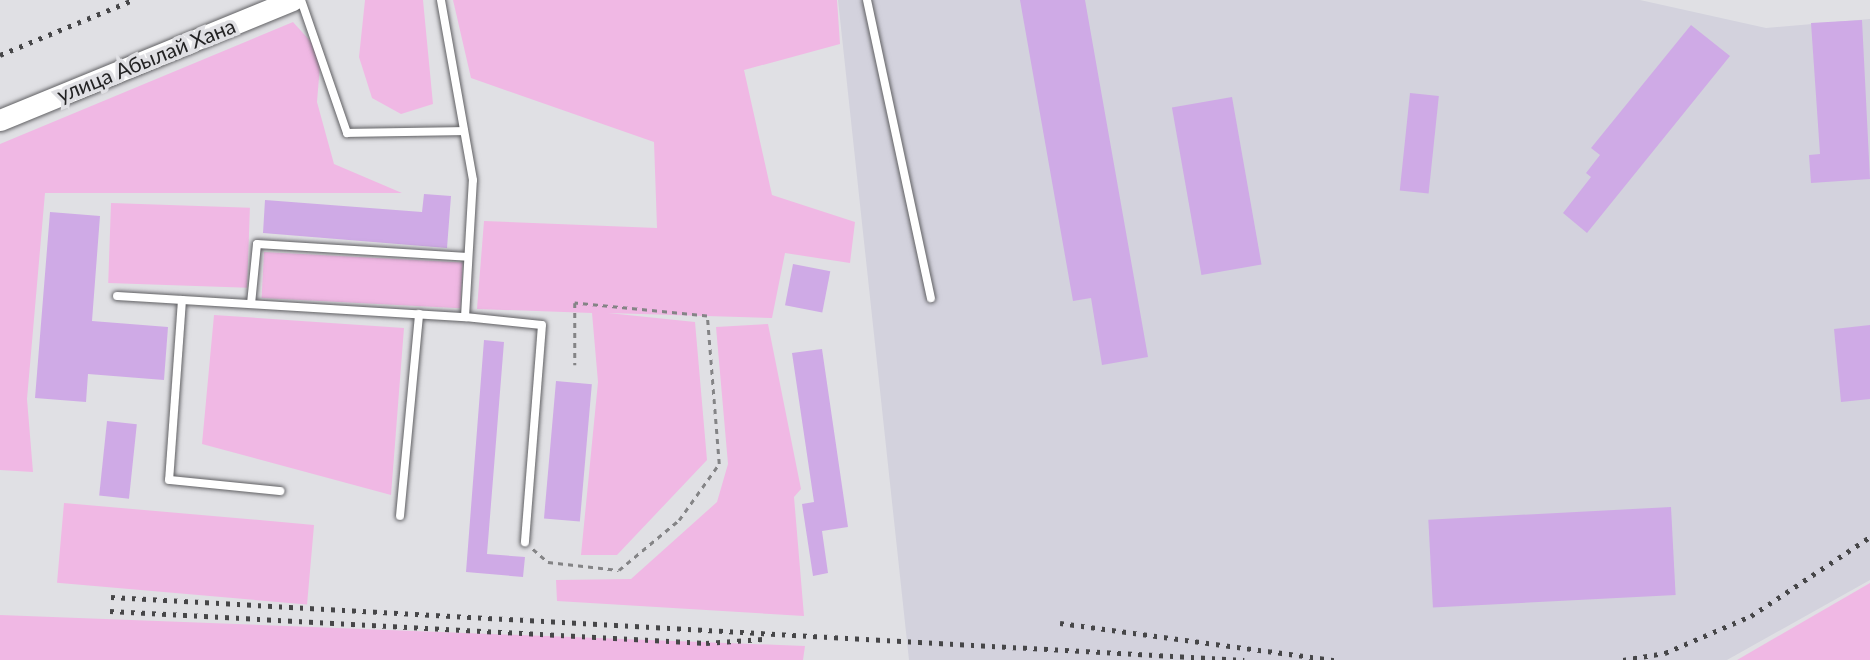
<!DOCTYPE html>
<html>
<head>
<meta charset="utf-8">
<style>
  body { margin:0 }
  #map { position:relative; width:1870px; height:660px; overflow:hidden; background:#e0e0e4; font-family:Lato,sans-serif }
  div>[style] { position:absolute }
  .built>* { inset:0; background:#d3d2dd }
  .green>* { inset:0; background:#f0b8e4; transform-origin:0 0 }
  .building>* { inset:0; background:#cfaae6; transform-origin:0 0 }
  .path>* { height:2.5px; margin-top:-1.25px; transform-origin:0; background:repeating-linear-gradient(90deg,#848486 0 5px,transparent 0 10px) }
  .roads { filter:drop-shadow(0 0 2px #606063) drop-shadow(0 0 2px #606063) }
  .lane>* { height:8px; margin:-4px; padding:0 4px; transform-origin:4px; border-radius:4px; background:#fff }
  .secondary>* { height:21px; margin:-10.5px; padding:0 10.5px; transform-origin:10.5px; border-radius:10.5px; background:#fff }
  .rail>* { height:5px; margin-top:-2.5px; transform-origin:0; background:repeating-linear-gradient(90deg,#464648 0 3.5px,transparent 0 10.5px) }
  span { translate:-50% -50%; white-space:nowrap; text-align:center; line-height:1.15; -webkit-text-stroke:7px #e0e0e4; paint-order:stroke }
  .street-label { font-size:21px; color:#232324 }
</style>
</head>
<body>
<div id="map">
  <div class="built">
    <div style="clip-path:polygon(838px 0,1640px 0,1766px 28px,1870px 19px,1870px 580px,1727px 660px,909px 660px)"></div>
  </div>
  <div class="green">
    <div style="clip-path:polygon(365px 0,423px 0,433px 104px,401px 114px,372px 98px,359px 57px)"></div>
    <div style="clip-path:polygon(453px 0,837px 0,840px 44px,744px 70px,772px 195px,855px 222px,850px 263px,785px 253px,772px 318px,608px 313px,695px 322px,707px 460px,617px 555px,581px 555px,598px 382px,592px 313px,477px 309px,484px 221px,657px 228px,654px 142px,471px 78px)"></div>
    <div style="clip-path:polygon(293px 22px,321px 53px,317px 102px,334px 164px,402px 193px,45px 193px,27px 399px,33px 472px,0 470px,0 144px)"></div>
    <div style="left:111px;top:203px;width:139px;height:80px;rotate:2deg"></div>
    <div style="left:264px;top:252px;width:199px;height:46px;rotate:3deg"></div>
    <div style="clip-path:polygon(214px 315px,404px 328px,391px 495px,202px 444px)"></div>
    <div style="clip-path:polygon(768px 324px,801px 489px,794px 497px,804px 616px,557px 601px,556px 580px,631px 579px,717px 502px,728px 464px,716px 327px)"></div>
    <div style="left:64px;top:503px;width:251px;height:80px;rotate:5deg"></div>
    <div style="clip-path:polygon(1870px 583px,1870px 660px,1737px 660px)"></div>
    <div style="clip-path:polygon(0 615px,805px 646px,803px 660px,0 660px)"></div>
  </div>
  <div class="building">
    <div style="clip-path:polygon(1020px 0,1085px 0,1148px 357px,1102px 365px,1091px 298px,1073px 301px)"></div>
    <div style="clip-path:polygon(1862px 20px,1870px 179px,1811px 183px,1809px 155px,1820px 154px,1811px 23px)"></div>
    <div style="clip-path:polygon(1691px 25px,1730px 56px,1587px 233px,1563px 213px,1591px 177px,1586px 173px,1600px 155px,1591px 148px)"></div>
    <div style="left:1410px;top:93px;width:29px;height:98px;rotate:6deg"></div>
    <div style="left:1232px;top:97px;width:170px;height:61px;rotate:80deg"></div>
    <div style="clip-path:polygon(424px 194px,451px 196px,447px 248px,263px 233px,265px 200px,422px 212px)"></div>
    <div style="clip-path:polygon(50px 212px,100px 216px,92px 321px,168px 327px,164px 380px,88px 374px,86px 402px,35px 398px)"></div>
    <div style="left:793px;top:264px;width:38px;height:42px;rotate:11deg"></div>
    <div style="clip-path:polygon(1870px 325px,1870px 399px,1841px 402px,1834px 329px)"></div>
    <div style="clip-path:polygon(484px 340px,504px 342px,487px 554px,525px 557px,523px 577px,466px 572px)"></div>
    <div style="clip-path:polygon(822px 349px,848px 527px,822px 531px,828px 573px,813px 576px,802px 504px,814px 502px,792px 353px)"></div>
    <div style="left:556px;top:381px;width:36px;height:138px;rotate:5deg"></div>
    <div style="left:107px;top:421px;width:30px;height:75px;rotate:6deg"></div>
    <div style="left:1671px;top:507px;width:88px;height:243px;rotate:87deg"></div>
  </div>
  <div class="path">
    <div style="left:533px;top:549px;width:20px;rotate:41deg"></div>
    <div style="left:548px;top:562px;width:71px;rotate:6.4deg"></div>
    <div style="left:619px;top:570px;width:78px;rotate:-39.8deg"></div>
    <div style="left:679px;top:520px;width:69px;rotate:-54.5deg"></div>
    <div style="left:719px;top:464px;width:148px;rotate:-94.6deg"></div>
    <div style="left:707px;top:316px;width:133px;rotate:-174.4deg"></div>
    <div style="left:575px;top:303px;width:62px;rotate:90deg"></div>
  </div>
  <div class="roads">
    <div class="lane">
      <div style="left:301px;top:0;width:141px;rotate:70.9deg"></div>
      <div style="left:347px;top:133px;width:117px;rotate:-1deg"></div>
      <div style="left:867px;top:0;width:305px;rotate:77.9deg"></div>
      <div style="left:117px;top:296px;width:349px;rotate:3.5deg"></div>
      <div style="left:465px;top:317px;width:137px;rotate:-86.7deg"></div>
      <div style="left:473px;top:180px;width:183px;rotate:-100.1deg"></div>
      <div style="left:182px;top:300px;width:180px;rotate:94.1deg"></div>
      <div style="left:169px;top:480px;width:112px;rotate:5.7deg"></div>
      <div style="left:251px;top:304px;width:60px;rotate:-84.3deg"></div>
      <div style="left:257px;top:244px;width:211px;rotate:3.5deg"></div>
      <div style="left:465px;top:317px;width:77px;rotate:5.9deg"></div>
      <div style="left:542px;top:325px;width:218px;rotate:94.5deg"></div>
      <div style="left:400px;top:516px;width:203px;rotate:-84.6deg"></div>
    </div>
    <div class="secondary">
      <div style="left:0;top:120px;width:316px;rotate:-22.3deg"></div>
    </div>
  </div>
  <div class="rail">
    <div style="left:0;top:55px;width:144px;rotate:-22.5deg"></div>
    <div style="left:111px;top:597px;width:1135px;rotate:3.18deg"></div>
    <div style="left:110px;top:611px;width:597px;rotate:3.07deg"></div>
    <div style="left:706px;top:643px;width:57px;rotate:-4deg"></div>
    <div style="left:1060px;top:623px;width:277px;rotate:7.7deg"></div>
    <div style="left:1623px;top:660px;width:43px;rotate:-9.5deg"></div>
    <div style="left:1665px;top:653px;width:94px;rotate:-23.3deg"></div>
    <div style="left:1751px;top:616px;width:143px;rotate:-33.6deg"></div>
  </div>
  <div class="street-label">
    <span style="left:146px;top:60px;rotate:-22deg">улица Абылай Хана</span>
  </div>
</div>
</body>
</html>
